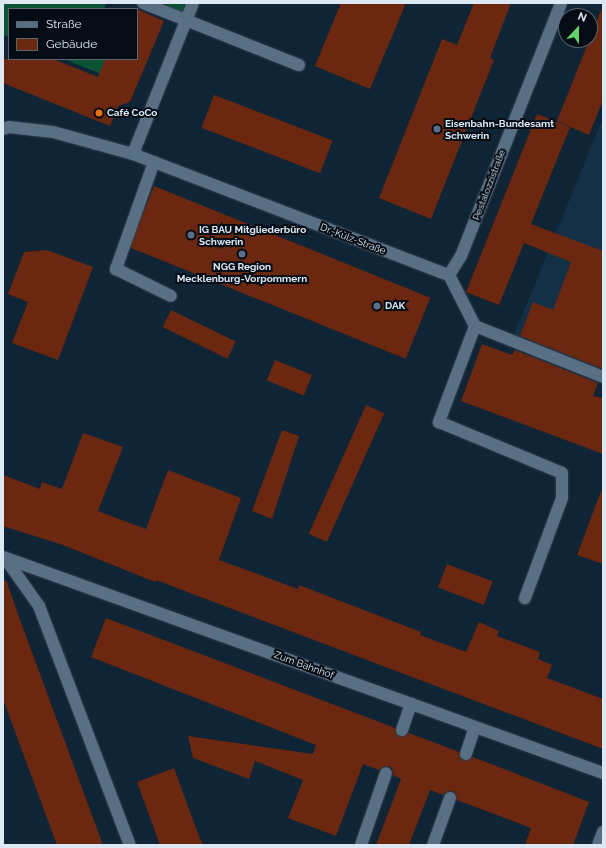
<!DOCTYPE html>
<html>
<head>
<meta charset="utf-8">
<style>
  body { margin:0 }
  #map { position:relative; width:606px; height:848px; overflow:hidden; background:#0f2435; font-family:Raleway,sans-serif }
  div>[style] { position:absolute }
  .built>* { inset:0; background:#143046 }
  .green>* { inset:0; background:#0c5234 }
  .building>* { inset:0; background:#6b2710; transform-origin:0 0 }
  .roads { filter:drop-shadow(0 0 1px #303d4c) drop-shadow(0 0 1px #303d4c) }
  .service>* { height:12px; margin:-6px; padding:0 6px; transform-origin:6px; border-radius:6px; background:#586f84 }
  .minor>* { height:12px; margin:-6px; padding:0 6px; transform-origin:6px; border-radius:6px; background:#586f84 }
  .dots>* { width:11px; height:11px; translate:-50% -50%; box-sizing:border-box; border:2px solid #050c14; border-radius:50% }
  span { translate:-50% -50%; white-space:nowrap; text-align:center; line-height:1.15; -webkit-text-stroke:4px #050c14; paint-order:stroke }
  .poi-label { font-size:10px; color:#dce9f5; font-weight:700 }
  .left { translate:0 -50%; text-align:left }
  .street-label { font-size:10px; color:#dce9f5 }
  .frame { position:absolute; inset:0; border:4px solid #dce9f5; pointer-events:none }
  .legend { position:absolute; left:8px; top:8px; width:130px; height:52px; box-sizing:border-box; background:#050c14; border:1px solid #5b646e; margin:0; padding:5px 7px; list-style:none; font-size:12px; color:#dce9f5 }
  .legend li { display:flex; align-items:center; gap:8px; height:20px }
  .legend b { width:20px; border:1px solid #5b646e }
  .north { position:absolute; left:558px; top:8px; width:40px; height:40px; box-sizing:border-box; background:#050c14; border:1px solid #5b646e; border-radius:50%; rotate:22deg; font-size:11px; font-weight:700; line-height:16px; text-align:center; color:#dce9f5 }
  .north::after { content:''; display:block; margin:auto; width:14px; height:18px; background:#63d469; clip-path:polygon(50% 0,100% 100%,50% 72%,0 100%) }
</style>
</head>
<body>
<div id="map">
  <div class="built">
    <div style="clip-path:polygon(603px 118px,603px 369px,514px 335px)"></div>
  </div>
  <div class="green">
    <div style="clip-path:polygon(3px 3px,106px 3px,104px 9px,9px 9px,9px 37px,3px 35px)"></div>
    <div style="clip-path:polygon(136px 3px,193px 3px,186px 22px)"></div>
    <div style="clip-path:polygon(64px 59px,106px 59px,101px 74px)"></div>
  </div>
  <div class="building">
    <div style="clip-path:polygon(341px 3px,406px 3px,370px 89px,315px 66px)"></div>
    <div style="clip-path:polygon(474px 3px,511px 3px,490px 58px,494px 60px,431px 219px,379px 198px,442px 39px,457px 45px)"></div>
    <div style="clip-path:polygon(602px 8px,603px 100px,589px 135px,557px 121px)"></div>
    <div style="clip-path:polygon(137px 9px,164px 21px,130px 102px,118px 106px,110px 126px,3px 83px,3px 59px,53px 59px,98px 77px,105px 59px,137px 59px)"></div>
    <div style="left:214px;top:95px;width:127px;height:35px;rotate:21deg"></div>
    <div style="clip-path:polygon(537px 114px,570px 127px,531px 224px,603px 251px,603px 369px,520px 336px,533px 302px,553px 310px,571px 262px,524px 243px,499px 305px,466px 292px)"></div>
    <div style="left:154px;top:186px;width:298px;height:66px;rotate:22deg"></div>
    <div style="clip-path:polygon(47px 250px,93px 267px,58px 360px,12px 343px,28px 302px,8px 294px,24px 252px)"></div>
    <div style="left:171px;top:310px;width:72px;height:19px;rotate:26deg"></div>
    <div style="clip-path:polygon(482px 344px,512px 355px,515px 350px,598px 383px,593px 396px,603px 398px,603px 454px,461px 401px)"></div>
    <div style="left:275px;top:360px;width:40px;height:22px;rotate:22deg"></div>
    <div style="left:366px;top:405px;width:20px;height:141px;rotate:24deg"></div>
    <div style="clip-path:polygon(282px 430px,299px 436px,272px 519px,252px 511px)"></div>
    <div style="clip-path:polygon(83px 433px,123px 447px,98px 511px,146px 529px,168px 470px,241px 498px,219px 560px,298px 589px,299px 585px,421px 632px,420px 635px,466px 652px,479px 622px,499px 631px,497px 636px,540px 652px,538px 659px,552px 665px,547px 678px,603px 699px,603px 749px,182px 590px,156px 580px,155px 582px,63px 545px,3px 526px,3px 475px,40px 489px,42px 482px,62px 489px)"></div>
    <div style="clip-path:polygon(601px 491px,603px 492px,603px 564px,577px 555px)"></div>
    <div style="left:447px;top:564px;width:49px;height:25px;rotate:21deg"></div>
    <div style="clip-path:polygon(6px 580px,23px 628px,103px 845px,57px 845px,3px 699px,3px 581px)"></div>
    <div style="clip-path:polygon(106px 618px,395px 728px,399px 737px,409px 733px,459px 752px,463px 761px,473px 757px,589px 802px,573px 845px,525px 845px,531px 828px,457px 800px,453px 791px,448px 791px,443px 795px,430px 790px,409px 845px,376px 845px,401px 779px,393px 775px,392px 768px,388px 766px,379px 770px,363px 764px,336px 836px,288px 818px,303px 780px,255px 761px,249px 779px,193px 758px,188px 736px,313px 754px,316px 745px,91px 657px)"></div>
    <div style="clip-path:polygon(174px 768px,197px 831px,203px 845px,160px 845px,137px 782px)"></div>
  </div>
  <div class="roads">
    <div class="service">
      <div style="left:143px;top:3px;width:168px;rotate:21.7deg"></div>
      <div style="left:154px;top:162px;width:114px;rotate:109.6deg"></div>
      <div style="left:116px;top:269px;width:61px;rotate:26.1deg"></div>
      <div style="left:449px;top:275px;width:57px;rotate:63deg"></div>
      <div style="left:475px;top:326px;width:138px;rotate:21.7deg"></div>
      <div style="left:475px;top:326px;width:103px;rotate:110.6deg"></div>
      <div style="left:439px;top:422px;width:133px;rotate:22.5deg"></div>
      <div style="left:562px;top:473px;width:25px;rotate:90deg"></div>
      <div style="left:562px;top:498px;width:107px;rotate:110.3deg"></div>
      <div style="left:402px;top:730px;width:28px;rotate:-71deg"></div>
      <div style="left:466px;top:754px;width:28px;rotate:-72deg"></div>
      <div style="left:361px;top:845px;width:76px;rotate:-70.9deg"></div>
      <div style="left:433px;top:845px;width:50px;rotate:-70.1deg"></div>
    </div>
    <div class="minor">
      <div style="left:3px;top:129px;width:6px;rotate:-18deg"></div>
      <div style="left:9px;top:127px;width:44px;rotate:6.5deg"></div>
      <div style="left:53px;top:132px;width:83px;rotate:15.4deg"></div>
      <div style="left:133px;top:154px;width:338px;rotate:21deg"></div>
      <div style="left:449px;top:275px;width:22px;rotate:-58deg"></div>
      <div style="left:461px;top:256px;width:272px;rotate:-68.4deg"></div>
      <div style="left:133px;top:154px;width:162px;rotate:-68.3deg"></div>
      <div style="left:3px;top:557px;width:638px;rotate:19.8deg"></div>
      <div style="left:5px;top:558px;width:59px;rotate:54.7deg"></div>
      <div style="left:39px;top:606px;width:256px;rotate:69.2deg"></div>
      <div style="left:598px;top:845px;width:14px;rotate:-69deg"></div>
    </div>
  </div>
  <div class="dots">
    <div style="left:99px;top:113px;background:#e8710a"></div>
    <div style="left:437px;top:129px;background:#5c6f8a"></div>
    <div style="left:191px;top:235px;background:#5c6f8a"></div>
    <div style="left:242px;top:254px;background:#5c6f8a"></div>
    <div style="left:377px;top:306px;background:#5c6f8a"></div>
  </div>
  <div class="poi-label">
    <span class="left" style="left:107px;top:113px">Café CoCo</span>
    <span class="left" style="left:445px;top:129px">Eisenbahn-Bundesamt<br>Schwerin</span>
    <span class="left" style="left:199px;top:235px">IG BAU Mitgliederbüro<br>Schwerin</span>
    <span style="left:242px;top:272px">NGG Region<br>Mecklenburg-Vorpommern</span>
    <span class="left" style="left:385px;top:306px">DAK</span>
  </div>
  <div class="street-label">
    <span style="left:489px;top:185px;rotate:-69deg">Pestalozzistraße</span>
    <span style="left:353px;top:239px;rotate:21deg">Dr.-Külz-Straße</span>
    <span style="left:304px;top:665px;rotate:20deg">Zum Bahnhof</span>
  </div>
  <div class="frame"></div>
  <ul class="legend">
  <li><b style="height:5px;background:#586f84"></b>Straße</li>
  <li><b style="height:11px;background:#6b2710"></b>Gebäude</li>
  </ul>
  <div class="north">N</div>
</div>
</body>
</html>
